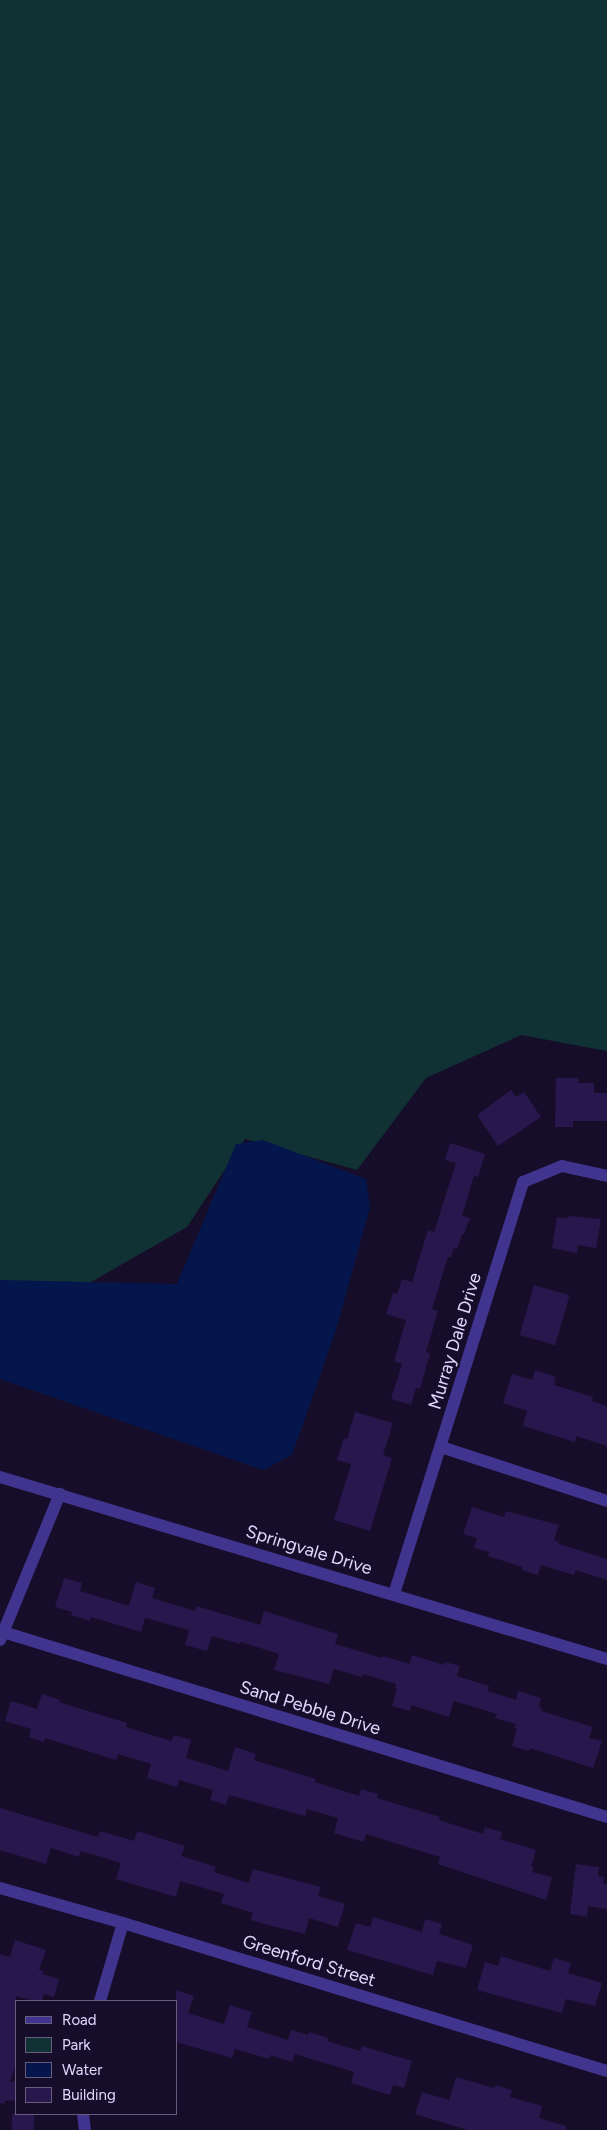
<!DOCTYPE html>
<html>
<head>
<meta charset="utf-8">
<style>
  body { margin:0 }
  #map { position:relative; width:607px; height:2130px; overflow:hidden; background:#160d2a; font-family:Figtree,sans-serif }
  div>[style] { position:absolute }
  .green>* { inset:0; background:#103235 }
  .water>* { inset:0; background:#05164c }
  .building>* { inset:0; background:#28174d; transform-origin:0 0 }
  .minor>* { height:12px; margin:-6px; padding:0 6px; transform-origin:6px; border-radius:6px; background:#41348e }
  span { translate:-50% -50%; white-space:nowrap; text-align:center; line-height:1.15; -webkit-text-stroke:5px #160d2a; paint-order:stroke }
  .street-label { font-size:18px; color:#e0d7ff }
  .legend { position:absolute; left:15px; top:2000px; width:162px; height:115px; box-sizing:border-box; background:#160d2a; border:1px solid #675e7f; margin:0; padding:6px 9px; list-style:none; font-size:15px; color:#e0d7ff }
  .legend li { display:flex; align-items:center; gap:10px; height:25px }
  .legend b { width:25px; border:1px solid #675e7f }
</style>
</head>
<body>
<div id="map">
  <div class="green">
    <div style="clip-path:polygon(0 0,607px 0,607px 1051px,521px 1035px,426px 1078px,357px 1170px,245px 1139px,187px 1227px,91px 1282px,0 1290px)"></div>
  </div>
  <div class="water">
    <div style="clip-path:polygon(263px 1140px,366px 1179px,370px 1207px,336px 1330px,292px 1455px,263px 1470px,0 1379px,0 1280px,177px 1284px,236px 1144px)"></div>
  </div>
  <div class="building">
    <div style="clip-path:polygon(556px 1078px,578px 1078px,578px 1083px,594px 1083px,594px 1093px,607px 1093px,607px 1121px,573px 1121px,573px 1127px,555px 1127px)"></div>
    <div style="clip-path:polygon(511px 1090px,516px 1097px,524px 1092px,541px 1117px,498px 1146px,477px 1115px)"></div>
    <div style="clip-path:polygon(450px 1143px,485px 1154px,478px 1177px,474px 1176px,462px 1216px,470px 1218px,464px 1234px,462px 1234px,457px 1249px,454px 1248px,451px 1257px,448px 1257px,432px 1309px,438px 1311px,426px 1352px,430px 1353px,420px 1389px,416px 1388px,411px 1405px,391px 1399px,402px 1364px,394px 1361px,406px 1320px,386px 1314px,393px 1293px,397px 1294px,402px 1279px,412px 1282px,428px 1230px,434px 1232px,456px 1163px,445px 1160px)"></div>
    <div style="clip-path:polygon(568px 1216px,601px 1219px,596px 1248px,578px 1245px,577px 1253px,552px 1248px,557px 1217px,567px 1219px)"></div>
    <div style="left:534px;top:1285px;width:37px;height:52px;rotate:16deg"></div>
    <div style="clip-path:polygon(535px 1370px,556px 1377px,554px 1385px,593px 1397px,592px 1401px,607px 1406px,607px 1446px,576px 1436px,575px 1442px,523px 1426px,527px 1411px,503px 1403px,512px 1374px,532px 1380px)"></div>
    <div style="clip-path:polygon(355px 1412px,393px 1423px,383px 1455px,392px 1458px,370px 1531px,334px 1520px,351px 1464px,337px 1460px,344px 1438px,347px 1439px)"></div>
    <div style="clip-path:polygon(472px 1507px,504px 1517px,506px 1511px,559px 1525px,554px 1540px,559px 1542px,559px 1544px,607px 1559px,607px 1580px,576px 1570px,574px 1575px,541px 1565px,538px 1575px,522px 1570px,522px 1567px,488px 1556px,489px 1552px,474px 1548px,477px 1538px,463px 1534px)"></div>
    <div style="clip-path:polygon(64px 1578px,82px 1583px,80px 1591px,129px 1606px,136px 1582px,155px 1588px,152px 1598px,195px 1611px,196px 1606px,260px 1625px,264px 1611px,338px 1634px,335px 1644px,382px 1658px,383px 1656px,410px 1664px,412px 1655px,444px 1665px,445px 1662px,460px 1666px,457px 1676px,489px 1686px,488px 1691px,516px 1700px,518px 1691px,541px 1698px,539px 1707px,542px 1708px,541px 1711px,593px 1727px,589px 1738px,602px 1741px,593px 1768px,530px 1748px,529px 1751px,512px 1746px,517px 1729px,514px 1728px,516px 1724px,495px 1718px,497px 1714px,454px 1701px,449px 1717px,411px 1705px,410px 1711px,392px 1706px,397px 1689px,395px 1688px,396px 1684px,363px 1674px,362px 1677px,334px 1669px,329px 1684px,274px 1670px,279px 1654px,241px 1642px,240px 1644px,212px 1636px,207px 1651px,185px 1645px,189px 1630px,145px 1618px,141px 1632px,91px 1617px,90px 1621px,71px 1615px,72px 1612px,55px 1607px)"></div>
    <div style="clip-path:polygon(42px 1694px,60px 1700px,59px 1702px,127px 1723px,126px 1727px,171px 1741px,174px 1735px,191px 1740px,186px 1758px,228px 1771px,235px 1747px,256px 1754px,254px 1760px,316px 1779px,315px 1782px,359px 1796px,361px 1789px,378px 1794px,377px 1798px,440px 1817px,439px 1820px,483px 1834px,485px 1827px,502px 1832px,500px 1839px,536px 1850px,531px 1867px,534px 1867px,532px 1872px,552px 1877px,546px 1900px,438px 1864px,440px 1857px,366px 1834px,364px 1842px,334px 1833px,338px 1818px,307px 1809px,305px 1816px,229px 1795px,226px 1805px,210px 1800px,213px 1790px,179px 1780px,177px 1787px,147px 1778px,151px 1764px,118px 1754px,116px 1760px,45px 1738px,44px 1742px,29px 1737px,31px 1729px,5px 1721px,11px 1701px,37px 1709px)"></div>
    <div style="clip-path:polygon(0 1808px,98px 1837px,100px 1831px,134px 1841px,137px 1831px,185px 1846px,181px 1856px,216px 1867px,214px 1872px,249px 1883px,253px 1869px,321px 1887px,318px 1896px,345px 1904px,338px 1927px,309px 1918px,305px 1934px,268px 1925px,251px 1920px,253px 1913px,221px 1903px,224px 1894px,180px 1881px,176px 1897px,116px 1879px,121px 1863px,81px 1851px,79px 1857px,51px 1848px,46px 1864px,0 1850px)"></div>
    <div style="clip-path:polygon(576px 1864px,599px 1867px,598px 1876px,604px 1877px,603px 1884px,607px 1884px,607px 1909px,588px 1906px,587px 1917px,570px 1914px)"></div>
    <div style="clip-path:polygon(373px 1917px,422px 1932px,425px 1919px,442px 1924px,439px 1934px,473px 1945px,466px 1968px,437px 1961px,433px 1975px,347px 1950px,356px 1923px,370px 1927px)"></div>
    <div style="clip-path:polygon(15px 1940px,46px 1950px,39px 1970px,44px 1971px,42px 1974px,59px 1979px,54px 1997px,44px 1994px,42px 2001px,34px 2001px,16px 1996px,16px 2063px,10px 2082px,16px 2081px,16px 2100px,5px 2101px,4px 2104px,0 2103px,0 1954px,10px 1957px)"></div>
    <div style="clip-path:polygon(501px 1956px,550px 1971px,554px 1958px,571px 1963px,568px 1973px,602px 1983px,595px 2006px,566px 1999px,562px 2013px,477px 1990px,485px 1962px,498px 1966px)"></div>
    <div style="clip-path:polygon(176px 1990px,194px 1996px,188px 2013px,224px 2024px,230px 2005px,252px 2012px,247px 2027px,288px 2040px,291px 2030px,308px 2035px,309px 2032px,328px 2038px,327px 2041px,360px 2051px,362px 2046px,412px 2061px,404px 2088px,393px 2085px,390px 2095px,351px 2083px,354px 2072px,295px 2054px,292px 2062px,270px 2055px,269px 2059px,235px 2049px,232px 2058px,176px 2042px)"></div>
    <div style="clip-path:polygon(456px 2077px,494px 2088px,495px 2085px,512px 2090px,510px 2097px,542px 2106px,539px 2118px,566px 2126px,566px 2130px,468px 2130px,415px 2114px,422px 2092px,449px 2100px)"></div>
    <div style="left:12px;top:2114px;width:22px;height:16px"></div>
  </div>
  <div class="minor">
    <div style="left:441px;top:1447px;width:175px;rotate:18deg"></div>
    <div style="left:0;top:1477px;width:634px;rotate:16.69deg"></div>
    <div style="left:394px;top:1594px;width:432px;rotate:-72.6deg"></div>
    <div style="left:523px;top:1182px;width:42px;rotate:-22.3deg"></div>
    <div style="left:562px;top:1166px;width:46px;rotate:12.5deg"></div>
    <div style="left:3px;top:1632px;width:632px;rotate:17.03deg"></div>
    <div style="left:0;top:1640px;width:158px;rotate:-67.7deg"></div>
    <div style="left:0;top:1888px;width:128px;rotate:15.9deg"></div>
    <div style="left:123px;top:1923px;width:506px;rotate:17deg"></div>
    <div style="left:100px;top:2001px;width:81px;rotate:-73.6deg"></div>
    <div style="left:83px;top:2114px;width:16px;rotate:83deg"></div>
  </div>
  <div class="street-label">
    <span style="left:455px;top:1341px;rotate:-73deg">Murray Dale Drive</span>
    <span style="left:309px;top:1550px;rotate:17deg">Springvale Drive</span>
    <span style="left:310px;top:1708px;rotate:17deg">Sand Pebble Drive</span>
    <span style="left:309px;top:1961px;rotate:17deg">Greenford Street</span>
  </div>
  <ul class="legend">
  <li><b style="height:6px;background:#41348e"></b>Road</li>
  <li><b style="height:14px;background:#103235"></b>Park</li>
  <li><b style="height:14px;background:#05164c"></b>Water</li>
  <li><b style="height:14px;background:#28174d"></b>Building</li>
  </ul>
</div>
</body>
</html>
